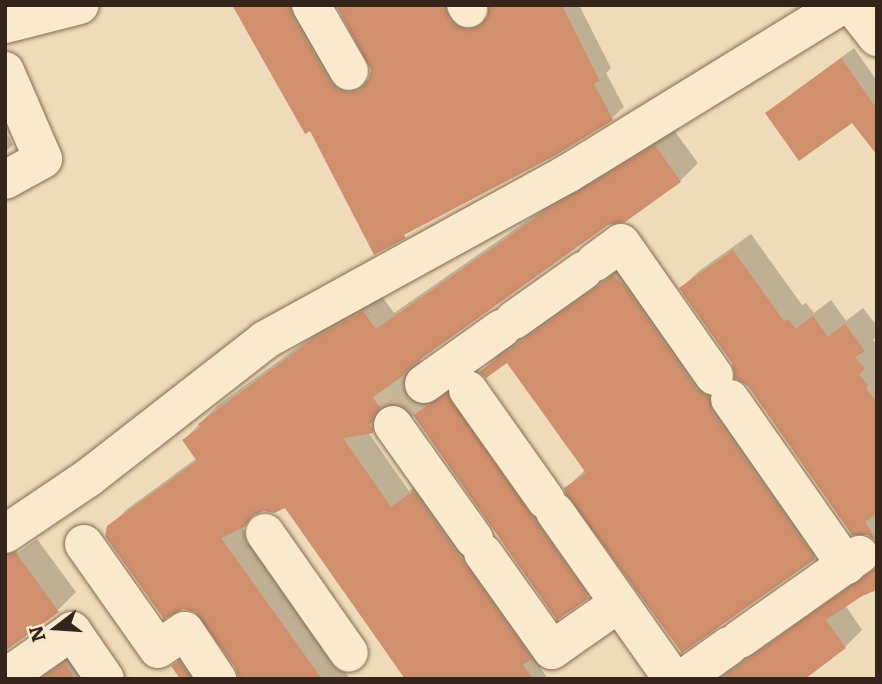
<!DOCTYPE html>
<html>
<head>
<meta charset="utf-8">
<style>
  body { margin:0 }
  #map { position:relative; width:882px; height:684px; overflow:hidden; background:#efdbb9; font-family:Literata,serif }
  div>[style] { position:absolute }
  .shadow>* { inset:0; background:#0003 }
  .building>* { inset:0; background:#d08f6d }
  .minor-tunnel>* { height:38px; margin-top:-19px; transform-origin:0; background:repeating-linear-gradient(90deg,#cab699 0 38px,transparent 0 57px) }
  .roads { filter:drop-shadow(0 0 2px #866b53) drop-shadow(0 0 2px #866b53) }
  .minor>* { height:38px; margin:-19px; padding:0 19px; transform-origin:19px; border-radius:19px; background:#fae9cc }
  span { translate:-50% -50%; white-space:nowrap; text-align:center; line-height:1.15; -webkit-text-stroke:7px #f7e6c9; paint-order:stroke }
  .frame { position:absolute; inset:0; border:7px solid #342419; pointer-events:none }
  .north { position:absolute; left:21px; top:593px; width:70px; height:70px; -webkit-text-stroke:5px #f7e6c9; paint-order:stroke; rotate:253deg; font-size:19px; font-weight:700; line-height:28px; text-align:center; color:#342419 }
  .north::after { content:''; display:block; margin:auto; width:24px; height:32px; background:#342419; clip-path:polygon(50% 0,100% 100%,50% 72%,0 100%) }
</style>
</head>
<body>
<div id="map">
  <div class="shadow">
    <div style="clip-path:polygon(233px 5px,306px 5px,361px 82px,370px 79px,373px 70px,352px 5px,459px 5px,483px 19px,490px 17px,491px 5px,579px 5px,611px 68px,606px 73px,624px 107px,612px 118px,555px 154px,412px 229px,374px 253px,311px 129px)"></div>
    <div style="clip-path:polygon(854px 48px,877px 81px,877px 152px,853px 121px,767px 113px)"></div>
    <div style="clip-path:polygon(673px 129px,698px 163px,680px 181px,625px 221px,607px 224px,421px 357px,419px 367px,465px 378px,605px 579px,588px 596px,403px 404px,390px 402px,390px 414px,368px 432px,409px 491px,431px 475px,548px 659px,540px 667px,548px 679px,406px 679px,286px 506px,258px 511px,242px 527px,350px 679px,240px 679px,237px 666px,196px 610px,109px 527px,127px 509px,197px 458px,184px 440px,217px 406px,332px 322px,381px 295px,394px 313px,564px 195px)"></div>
    <div style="clip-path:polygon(5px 131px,13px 145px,5px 152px)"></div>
    <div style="clip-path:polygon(751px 234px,802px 305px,806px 303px,814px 313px,831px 300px,846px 321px,863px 308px,877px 326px,877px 336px,873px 340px,877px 345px,877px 540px,868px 533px,734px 363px,681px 288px,699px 271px)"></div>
    <div style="clip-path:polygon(632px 260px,832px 540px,814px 558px,566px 488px,586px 469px,508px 360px,482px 371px,499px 354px)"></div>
    <div style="clip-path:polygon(5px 535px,18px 553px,37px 539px,76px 592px,58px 610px,5px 649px)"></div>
    <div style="clip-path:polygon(877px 567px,877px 588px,845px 605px,862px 630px,845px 647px,802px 679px,717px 679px)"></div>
    <div style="clip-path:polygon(85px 645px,108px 679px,28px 679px)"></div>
    <div style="clip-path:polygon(191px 649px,221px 679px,182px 679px,174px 667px)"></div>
  </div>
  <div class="building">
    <div style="clip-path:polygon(232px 5px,289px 5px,292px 16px,330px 82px,338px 90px,348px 93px,360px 90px,368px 81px,371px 70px,336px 5px,443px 5px,450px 21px,458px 27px,469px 30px,480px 26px,487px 18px,489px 5px,562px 5px,600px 81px,594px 84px,613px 120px,556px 155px,404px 235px,406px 238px,374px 255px,310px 131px,305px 134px)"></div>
    <div style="clip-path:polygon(841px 58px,877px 109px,877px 155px,852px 123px,799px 161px,765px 113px)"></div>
    <div style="clip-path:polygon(655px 145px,681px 182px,625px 222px,608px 225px,411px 366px,404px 374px,402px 385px,406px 396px,416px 404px,427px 406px,447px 394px,589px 598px,557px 620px,411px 412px,403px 405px,390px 403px,380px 408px,373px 417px,373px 433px,343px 438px,391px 507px,413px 491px,532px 659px,523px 665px,533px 679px,405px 679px,285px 508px,274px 513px,264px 511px,253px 515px,244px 527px,221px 538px,322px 679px,239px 679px,235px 667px,195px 612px,183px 609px,164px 619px,105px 536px,107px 526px,197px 461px,182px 440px,201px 427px,198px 424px,313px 339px,363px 311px,376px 329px,544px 212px)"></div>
    <div style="clip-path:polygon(733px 250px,784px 321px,788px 319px,796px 329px,813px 316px,828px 337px,845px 324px,865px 351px,855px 357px,865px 369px,859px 374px,868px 386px,866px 388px,877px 403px,877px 514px,865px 522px,877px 542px,868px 535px,852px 535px,748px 386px,735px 378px,732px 363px,679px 288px)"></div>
    <div style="clip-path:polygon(613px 276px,624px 285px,696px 389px,709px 397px,712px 412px,815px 559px,682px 653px,566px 494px,564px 488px,586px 473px,507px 363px,486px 378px,479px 372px)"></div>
    <div style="clip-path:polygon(16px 553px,59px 612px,5px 651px,5px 556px)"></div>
    <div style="clip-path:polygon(877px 567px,877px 590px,862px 596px,826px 620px,846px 648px,805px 679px,721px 679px)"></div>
    <div style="clip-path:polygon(179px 661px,191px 679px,180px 679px,171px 666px)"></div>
    <div style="clip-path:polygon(64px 663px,75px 679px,42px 679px)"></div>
  </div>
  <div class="minor-tunnel">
    <div style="left:393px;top:425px;width:15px;rotate:-127deg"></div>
    <div style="left:384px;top:413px;width:49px;rotate:-35.9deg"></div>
  </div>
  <div class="roads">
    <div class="minor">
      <div style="left:311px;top:5px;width:76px;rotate:60.1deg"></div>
      <div style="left:466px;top:5px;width:4px;rotate:56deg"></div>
      <div style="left:852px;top:5px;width:41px;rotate:52deg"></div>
      <div style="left:5px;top:24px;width:77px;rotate:-14.2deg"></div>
      <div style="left:5px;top:71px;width:96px;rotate:66.6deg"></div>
      <div style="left:43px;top:159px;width:43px;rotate:151.1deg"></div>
      <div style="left:595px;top:262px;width:32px;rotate:-36deg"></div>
      <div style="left:621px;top:243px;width:162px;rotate:55deg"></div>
      <div style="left:514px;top:320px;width:85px;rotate:-35.4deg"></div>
      <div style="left:424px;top:384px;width:95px;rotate:-35.5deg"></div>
      <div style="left:468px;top:390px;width:135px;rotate:54.7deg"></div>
      <div style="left:730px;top:399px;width:203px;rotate:55.1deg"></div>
      <div style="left:393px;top:425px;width:140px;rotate:54.6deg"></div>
      <div style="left:555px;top:512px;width:204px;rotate:54.8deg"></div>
      <div style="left:265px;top:533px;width:146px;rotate:55deg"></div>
      <div style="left:5px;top:534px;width:100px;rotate:-34deg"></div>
      <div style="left:88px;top:478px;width:224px;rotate:-37.9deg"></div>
      <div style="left:265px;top:340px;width:345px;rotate:-28.8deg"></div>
      <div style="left:567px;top:174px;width:323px;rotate:-31.6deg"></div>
      <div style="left:84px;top:544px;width:128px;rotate:54.8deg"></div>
      <div style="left:158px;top:649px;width:32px;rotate:-34deg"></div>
      <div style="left:185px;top:631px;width:58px;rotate:56.3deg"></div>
      <div style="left:483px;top:553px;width:119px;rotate:54.6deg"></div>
      <div style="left:552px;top:650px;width:82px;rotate:-35deg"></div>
      <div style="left:740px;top:639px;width:146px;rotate:-35.2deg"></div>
      <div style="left:5px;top:678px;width:82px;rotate:-35deg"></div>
      <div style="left:72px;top:631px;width:58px;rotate:55.5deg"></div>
      <div style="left:683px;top:679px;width:57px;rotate:-35.7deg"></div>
    </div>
  </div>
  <div class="frame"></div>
  <div class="north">N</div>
</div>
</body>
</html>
